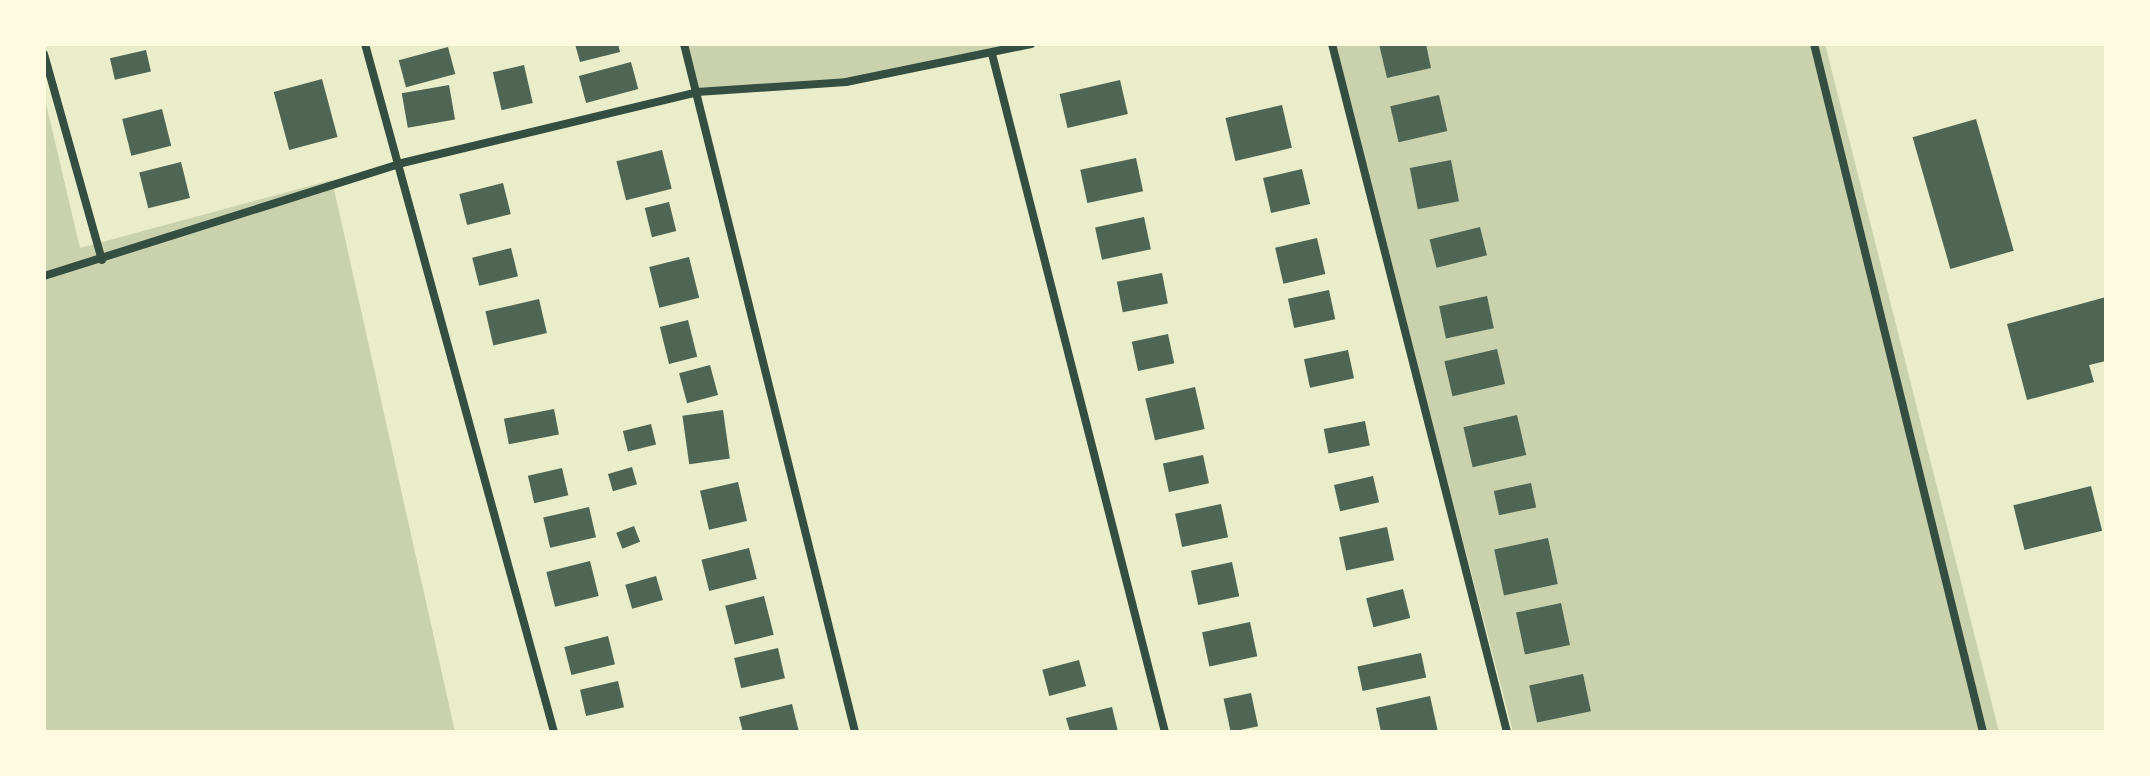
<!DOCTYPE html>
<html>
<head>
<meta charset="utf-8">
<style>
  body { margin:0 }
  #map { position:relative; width:2150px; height:776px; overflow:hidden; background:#e9edc9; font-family:Inter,sans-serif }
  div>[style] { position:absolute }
  .green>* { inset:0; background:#cad2ad }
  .building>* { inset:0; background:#4f6655; transform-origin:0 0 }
  .minor>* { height:8px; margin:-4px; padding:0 4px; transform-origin:4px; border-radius:4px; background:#344e41 }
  span { translate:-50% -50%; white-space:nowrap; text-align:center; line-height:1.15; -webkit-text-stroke:6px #fefae0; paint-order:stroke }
  .frame { position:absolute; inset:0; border:46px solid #fefae0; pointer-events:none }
</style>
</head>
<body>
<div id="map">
  <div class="green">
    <div style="clip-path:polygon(687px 44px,1031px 44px,846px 82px,697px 92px)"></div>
    <div style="clip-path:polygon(1333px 44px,1825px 44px,1999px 732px,1513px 732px)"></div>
    <div style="clip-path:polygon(44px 95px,80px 248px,332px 180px,455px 732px,44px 732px)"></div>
  </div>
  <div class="building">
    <div style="clip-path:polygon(575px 44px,618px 44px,620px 52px,580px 62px)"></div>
    <div style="clip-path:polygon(1379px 44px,1426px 44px,1431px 68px,1387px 78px)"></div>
    <div style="left:448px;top:47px;width:28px;height:51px;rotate:75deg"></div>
    <div style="left:146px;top:50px;width:22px;height:37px;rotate:77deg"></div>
    <div style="left:631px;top:62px;width:28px;height:54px;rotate:75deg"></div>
    <div style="left:524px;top:65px;width:39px;height:32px;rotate:77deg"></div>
    <div style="left:322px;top:79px;width:60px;height:50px;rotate:75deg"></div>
    <div style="left:1120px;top:80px;width:35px;height:62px;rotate:77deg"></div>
    <div style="left:449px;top:85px;width:35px;height:48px;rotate:80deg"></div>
    <div style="left:1439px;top:95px;width:37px;height:50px;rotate:77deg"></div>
    <div style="left:1282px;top:105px;width:44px;height:58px;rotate:77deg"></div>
    <div style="left:162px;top:109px;width:38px;height:41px;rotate:76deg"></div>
    <div style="left:1976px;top:119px;width:137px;height:66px;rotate:74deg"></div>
    <div style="left:662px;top:150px;width:40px;height:47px;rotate:76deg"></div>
    <div style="left:1136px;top:158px;width:34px;height:57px;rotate:78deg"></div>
    <div style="left:1451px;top:160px;width:42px;height:42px;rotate:79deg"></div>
    <div style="left:181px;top:162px;width:37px;height:43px;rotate:76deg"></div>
    <div style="left:1302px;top:169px;width:36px;height:40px;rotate:77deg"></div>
    <div style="left:503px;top:183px;width:32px;height:45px;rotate:76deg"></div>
    <div style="left:669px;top:202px;width:30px;height:25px;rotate:76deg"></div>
    <div style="left:1144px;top:217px;width:33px;height:50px;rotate:78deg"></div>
    <div style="left:1480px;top:227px;width:29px;height:52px;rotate:76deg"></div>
    <div style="left:1317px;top:238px;width:37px;height:43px;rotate:77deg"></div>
    <div style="left:511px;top:248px;width:29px;height:40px;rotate:76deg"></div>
    <div style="left:689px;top:257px;width:42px;height:41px;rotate:76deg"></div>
    <div style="left:1162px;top:273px;width:31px;height:46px;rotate:79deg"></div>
    <div style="left:1329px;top:290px;width:30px;height:42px;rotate:78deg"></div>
    <div style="left:1487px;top:296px;width:33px;height:49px;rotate:78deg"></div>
    <div style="clip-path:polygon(2106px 297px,2106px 361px,2089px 365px,2094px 382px,2027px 400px,2007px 324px)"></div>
    <div style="left:539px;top:299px;width:35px;height:55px;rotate:77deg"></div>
    <div style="left:688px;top:320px;width:38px;height:29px;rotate:76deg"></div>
    <div style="left:1168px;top:334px;width:30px;height:37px;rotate:78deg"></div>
    <div style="left:1497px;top:349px;width:36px;height:54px;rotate:77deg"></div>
    <div style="left:1348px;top:350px;width:29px;height:45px;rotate:78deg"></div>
    <div style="left:710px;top:365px;width:31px;height:32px;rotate:75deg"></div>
    <div style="left:1195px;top:387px;width:43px;height:51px;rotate:77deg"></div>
    <div style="left:554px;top:409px;width:26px;height:51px;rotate:79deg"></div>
    <div style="left:723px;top:410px;width:49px;height:41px;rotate:82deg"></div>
    <div style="left:1517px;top:415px;width:41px;height:55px;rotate:77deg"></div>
    <div style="left:1365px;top:421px;width:25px;height:42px;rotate:79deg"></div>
    <div style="left:651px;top:424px;width:21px;height:29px;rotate:76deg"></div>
    <div style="left:1203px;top:455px;width:29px;height:41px;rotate:78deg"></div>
    <div style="left:632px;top:467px;width:18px;height:25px;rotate:74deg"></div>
    <div style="left:562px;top:468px;width:28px;height:35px;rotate:77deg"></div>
    <div style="left:1373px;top:476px;width:27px;height:40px;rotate:77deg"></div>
    <div style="left:738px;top:482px;width:40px;height:39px;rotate:77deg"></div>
    <div style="left:1531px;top:483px;width:25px;height:38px;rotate:78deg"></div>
    <div style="left:2091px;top:486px;width:46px;height:80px;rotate:76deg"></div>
    <div style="left:1221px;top:504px;width:34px;height:47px;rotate:78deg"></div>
    <div style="left:589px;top:507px;width:31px;height:47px;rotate:77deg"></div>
    <div style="left:634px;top:526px;width:17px;height:19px;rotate:69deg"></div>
    <div style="left:1387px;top:527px;width:34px;height:49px;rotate:78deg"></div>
    <div style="left:1548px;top:538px;width:47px;height:55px;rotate:78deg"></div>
    <div style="left:749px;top:548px;width:32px;height:49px;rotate:76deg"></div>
    <div style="left:590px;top:561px;width:36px;height:45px;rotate:76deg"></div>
    <div style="left:1232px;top:562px;width:35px;height:42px;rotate:78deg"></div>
    <div style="left:656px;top:576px;width:25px;height:32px;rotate:74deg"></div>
    <div style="left:1403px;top:589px;width:30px;height:38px;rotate:76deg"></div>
    <div style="left:764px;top:596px;width:40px;height:40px;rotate:76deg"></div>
    <div style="left:1561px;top:603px;width:43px;height:46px;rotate:78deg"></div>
    <div style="left:1250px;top:622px;width:35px;height:49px;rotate:78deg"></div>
    <div style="left:608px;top:636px;width:29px;height:45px;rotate:76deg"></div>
    <div style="left:778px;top:648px;width:31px;height:45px;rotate:77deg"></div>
    <div style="left:1421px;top:653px;width:25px;height:65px;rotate:78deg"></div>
    <div style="left:1079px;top:660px;width:27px;height:38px;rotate:75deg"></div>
    <div style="left:1583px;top:674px;width:38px;height:55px;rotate:78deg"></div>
    <div style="left:618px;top:681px;width:27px;height:39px;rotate:77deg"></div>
    <div style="left:1251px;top:693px;width:34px;height:28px;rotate:78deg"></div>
    <div style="clip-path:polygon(1430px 696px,1438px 732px,1381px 732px,1376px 708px)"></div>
    <div style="clip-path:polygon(792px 704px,799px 732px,743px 732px,739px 717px)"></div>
    <div style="clip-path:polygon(1112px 707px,1118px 732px,1070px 732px,1066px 718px)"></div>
  </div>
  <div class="minor">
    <div style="left:365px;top:44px;width:713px;rotate:74.64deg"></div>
    <div style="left:684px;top:44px;width:709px;rotate:76.04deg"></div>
    <div style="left:1332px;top:44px;width:710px;rotate:75.73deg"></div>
    <div style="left:1814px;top:44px;width:708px;rotate:76.2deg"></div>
    <div style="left:44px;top:54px;width:214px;rotate:74.3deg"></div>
    <div style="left:992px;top:54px;width:700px;rotate:75.69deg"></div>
    <div style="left:44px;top:276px;width:375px;rotate:-17.5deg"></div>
    <div style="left:402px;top:163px;width:303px;rotate:-13.5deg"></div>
    <div style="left:697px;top:92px;width:149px;rotate:-3.8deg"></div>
    <div style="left:846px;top:82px;width:189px;rotate:-11.6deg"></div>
  </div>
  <div class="frame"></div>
</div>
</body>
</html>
